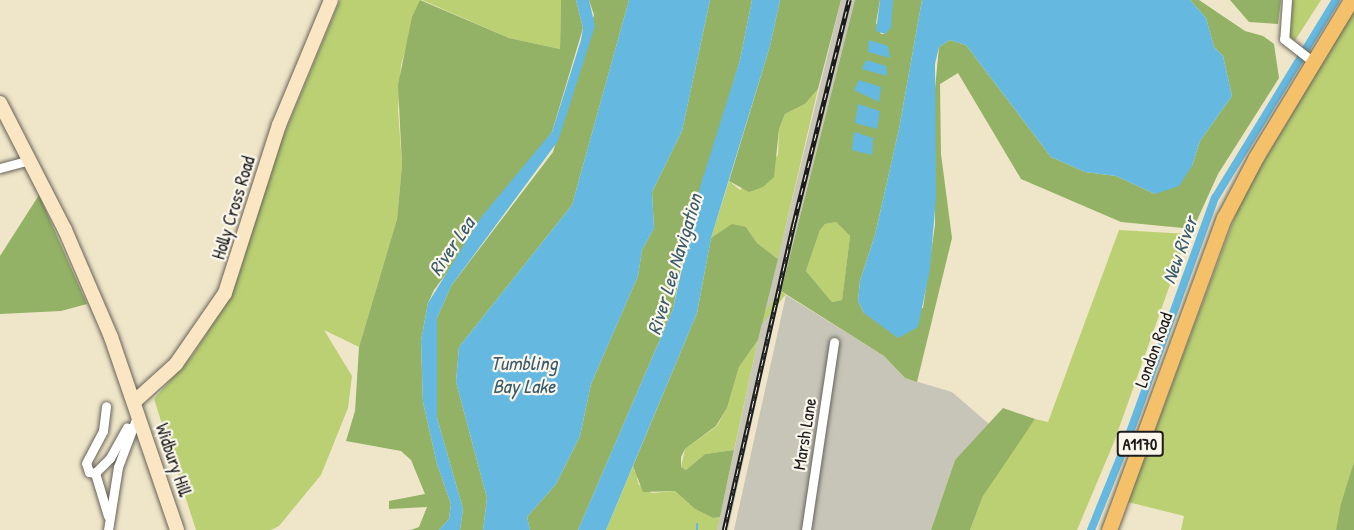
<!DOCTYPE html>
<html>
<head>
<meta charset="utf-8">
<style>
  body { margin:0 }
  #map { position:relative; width:1354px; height:530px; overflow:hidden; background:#efe6c9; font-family:"Patrick Hand",sans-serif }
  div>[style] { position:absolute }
  .industrial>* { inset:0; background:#c7c5b8 }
  .green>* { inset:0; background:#bad073; transform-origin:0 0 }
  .forest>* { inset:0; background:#93b265 }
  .water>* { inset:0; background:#65b9e1 }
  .stream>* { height:2px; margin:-1px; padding:0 1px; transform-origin:1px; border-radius:1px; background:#65b9e1 }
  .canal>* { height:8px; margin:-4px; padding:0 4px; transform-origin:4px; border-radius:4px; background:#65b9e1 }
  .roads { filter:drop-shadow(0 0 2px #666359) drop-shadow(0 0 2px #666359) }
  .street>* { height:9px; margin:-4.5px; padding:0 4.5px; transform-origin:4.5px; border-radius:4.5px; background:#fff }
  .secondary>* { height:14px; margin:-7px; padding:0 7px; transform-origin:7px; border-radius:7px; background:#fbe6c3 }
  .primary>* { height:15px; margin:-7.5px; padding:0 7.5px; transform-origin:7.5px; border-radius:7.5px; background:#f4c16a }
  .rail>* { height:4.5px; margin-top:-2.25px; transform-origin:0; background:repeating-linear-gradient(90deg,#fbf7ec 0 7px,#1c1c1c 0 14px); box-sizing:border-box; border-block:2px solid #1c1c1c }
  span { translate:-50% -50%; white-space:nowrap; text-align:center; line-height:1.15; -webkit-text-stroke:4.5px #fbf7ec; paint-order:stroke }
  .shield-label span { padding:2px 4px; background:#fbf7ec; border:2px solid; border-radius:4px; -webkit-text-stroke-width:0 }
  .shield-label { font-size:16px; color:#1c1c1c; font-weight:700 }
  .street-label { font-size:18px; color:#1c1c1c }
  .water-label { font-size:20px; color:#395b6b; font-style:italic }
</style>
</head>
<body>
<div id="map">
  <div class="industrial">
    <div style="clip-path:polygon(841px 0,855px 0,781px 291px,728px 530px,717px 530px,758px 340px)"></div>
    <div style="clip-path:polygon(786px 295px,884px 356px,905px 378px,952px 392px,989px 424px,955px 460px,931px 530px,734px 530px)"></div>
  </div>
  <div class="green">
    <div style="clip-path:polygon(340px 0,420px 0,401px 65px,398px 110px,402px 165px,397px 219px,359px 347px,324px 330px,352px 376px,348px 408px,321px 475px,279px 526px,271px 530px,196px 530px,154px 399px,192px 356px,225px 306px,239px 274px,276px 154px)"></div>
    <div style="clip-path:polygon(422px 0,561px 0,560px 49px,509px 38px)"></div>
    <div style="clip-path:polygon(1292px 0,1321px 0,1294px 42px,1289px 33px)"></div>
    <div style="clip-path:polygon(1354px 10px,1354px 462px,1336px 530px,1181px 530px,1184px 516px,1128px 502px,1242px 198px)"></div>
    <div style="clip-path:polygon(818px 89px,778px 259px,757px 243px,746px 227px,711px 238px,729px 181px,740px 190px,778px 155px,779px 129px,785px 114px,805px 104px)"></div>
    <div style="clip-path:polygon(836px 222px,850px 236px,842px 300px,832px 302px,806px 271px,820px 230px,825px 224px)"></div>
    <div style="clip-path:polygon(1119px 230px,1188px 234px,1114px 442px,1077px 530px,970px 530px,983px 496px,1002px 465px,1035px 419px,1048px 422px)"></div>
    <div style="left:781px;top:291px;width:6px;height:245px;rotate:39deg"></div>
    <div style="clip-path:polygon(758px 340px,734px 450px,705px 454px,686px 470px,681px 467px,685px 449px,717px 426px,727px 408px,739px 367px)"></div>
    <div style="clip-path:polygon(633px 466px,639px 485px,652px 493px,675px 491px,695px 509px,713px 518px,720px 517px,717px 530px,606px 530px)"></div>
  </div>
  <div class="forest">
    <div style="clip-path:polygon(420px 0,509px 38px,560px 49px,561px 0,576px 0,583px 28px,552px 132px,434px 290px,428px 303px,421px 341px,423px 402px,437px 464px,451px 504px,449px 519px,439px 530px,411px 530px,419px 527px,427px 507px,389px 509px,389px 501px,425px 494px,411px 460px,401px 451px,346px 441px,355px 411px,359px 347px,397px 219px,402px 165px,398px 85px,412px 17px)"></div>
    <div style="clip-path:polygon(589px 0,629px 0,572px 205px,459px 347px,456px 382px,487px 498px,483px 530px,460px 530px,463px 509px,437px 418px,437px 318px,451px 286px,553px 152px,594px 15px)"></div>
    <div style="clip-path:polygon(710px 0,752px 0,740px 60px,686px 242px,673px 309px,578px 530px,530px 530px,527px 517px,556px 484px,580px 436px,591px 384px,638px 276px,642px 250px,654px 228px,652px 192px,682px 131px)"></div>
    <div style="clip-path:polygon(780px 0,841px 0,818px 89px,805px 104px,785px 114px,779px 129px,774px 177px,763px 187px,749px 192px,729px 181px,770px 46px)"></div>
    <div style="clip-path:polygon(evenodd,855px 0,880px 0,876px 23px,881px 34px,885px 34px,893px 0,922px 0,899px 129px,875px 235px,860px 281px,858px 301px,864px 313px,923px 308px,935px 225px,933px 109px,939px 47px,950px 40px,966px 45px,1051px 157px,1085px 172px,1116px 176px,1155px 194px,1192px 166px,1200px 141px,1232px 96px,1223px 56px,1214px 47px,1206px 18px,1190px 0,1199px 0,1245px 31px,1263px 36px,1274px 44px,1279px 78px,1218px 174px,1193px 229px,1121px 222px,1021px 179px,958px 73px,940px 84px,941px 154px,952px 238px,917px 382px,905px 378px,884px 356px,781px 291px,855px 0,836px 222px,850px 236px,842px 300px,832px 302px,806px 271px,820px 230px,825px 224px,836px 222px)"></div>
    <div style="clip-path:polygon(1230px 0,1281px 0,1278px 24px,1249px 22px)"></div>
    <div style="clip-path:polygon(39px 195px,87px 304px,61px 311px,0 314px,0 256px)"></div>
    <div style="clip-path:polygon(732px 224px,746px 227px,757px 243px,778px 259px,758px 340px,739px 367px,727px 408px,716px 426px,685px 449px,681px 457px,681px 467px,686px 470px,705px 454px,734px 450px,720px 517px,713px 518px,695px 509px,675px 491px,643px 492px,633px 466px,697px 313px,711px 238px)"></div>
    <div style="clip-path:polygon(1003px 408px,1035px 419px,983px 496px,970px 530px,931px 530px,955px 460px)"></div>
    <div style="clip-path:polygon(1354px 462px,1354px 530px,1336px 530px,1341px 504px)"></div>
  </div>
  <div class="water">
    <div style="clip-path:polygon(576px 0,589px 0,595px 26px,558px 141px,451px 286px,437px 318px,437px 418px,463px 509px,460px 530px,439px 530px,449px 519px,451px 504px,437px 464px,423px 402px,421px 341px,428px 303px,482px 216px,552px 132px,581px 40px,583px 28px)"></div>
    <div style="clip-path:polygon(629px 0,710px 0,682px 131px,652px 192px,654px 228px,642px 250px,638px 276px,591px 384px,580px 436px,556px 484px,527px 517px,530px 530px,483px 530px,487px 498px,456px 382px,459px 347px,572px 205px)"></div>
    <div style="clip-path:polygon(752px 0,780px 0,770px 46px,711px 238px,697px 313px,606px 530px,578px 530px,673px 309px,700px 187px,740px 60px)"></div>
    <div style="clip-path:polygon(880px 0,893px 0,891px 28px,885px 34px,876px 31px)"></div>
    <div style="clip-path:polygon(922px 0,1190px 0,1206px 18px,1214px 47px,1223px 56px,1232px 96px,1200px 141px,1192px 166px,1179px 186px,1155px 194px,1116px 176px,1085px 172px,1051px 157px,966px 45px,950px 40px,939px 47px,935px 64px,936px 197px,930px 269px,918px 327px,898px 338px,864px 313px,858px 301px,860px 281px,875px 235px,899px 129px)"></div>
    <div style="clip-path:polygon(869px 40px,888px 46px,890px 58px,868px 52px)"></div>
    <div style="clip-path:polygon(866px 60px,886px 66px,887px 76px,862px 69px)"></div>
    <div style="clip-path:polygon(859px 80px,881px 87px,879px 102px,854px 90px)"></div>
    <div style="clip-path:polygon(858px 104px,880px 111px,877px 129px,855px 123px)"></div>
    <div style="clip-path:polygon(854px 132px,873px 138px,872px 155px,852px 150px)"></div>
  </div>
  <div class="stream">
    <div style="left:697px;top:530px;width:6px;rotate:-90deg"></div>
  </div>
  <div class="canal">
    <div style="left:1091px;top:530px;width:91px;rotate:-68deg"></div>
    <div style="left:1125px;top:446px;width:264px;rotate:-70.1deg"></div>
    <div style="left:1215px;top:198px;width:232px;rotate:-58.6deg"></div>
  </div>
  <div class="roads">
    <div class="street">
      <div style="left:1287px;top:0;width:39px;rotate:94deg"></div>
      <div style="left:1284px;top:39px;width:39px;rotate:38deg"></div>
      <div style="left:0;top:168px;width:31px;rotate:-15deg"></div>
      <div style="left:95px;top:473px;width:6px;rotate:-171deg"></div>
      <div style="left:89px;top:472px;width:9px;rotate:-108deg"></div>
      <div style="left:86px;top:463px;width:36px;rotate:-62deg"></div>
      <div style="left:103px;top:431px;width:25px;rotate:-83deg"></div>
      <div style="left:108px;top:516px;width:45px;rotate:-106.8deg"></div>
      <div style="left:95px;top:473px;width:21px;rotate:-45deg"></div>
      <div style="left:110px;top:458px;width:35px;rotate:-61deg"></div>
      <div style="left:108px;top:530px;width:64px;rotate:-81deg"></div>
      <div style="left:118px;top:467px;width:57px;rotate:-69.3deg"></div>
      <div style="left:806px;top:530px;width:190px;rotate:-81.5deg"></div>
    </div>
    <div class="secondary">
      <div style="left:0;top:103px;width:143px;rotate:62.9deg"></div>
      <div style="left:65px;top:230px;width:116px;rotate:66.7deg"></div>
      <div style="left:111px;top:337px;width:204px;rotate:71.1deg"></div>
      <div style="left:134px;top:402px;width:57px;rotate:-42.1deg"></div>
      <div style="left:176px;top:364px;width:86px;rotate:-55.4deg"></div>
      <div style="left:225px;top:293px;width:176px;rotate:-72.2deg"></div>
      <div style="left:279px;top:125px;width:135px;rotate:-67.4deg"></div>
    </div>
    <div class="primary">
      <div style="left:1109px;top:530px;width:333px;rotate:-69.8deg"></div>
      <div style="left:1224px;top:218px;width:69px;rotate:-62.3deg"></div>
      <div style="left:1256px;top:157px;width:184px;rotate:-58.8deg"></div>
    </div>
  </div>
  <div class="rail">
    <div style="left:724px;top:530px;width:316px;rotate:-77.2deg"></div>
    <div style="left:794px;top:222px;width:229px;rotate:-76.1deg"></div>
  </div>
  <div class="shield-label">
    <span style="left:1140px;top:444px">A1170</span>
  </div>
  <div class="street-label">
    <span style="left:234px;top:208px;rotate:-73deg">Holly Cross Road</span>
    <span style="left:1154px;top:350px;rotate:-70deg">London Road</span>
    <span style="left:805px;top:434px;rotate:-81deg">Marsh Lane</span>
    <span style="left:173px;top:460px;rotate:71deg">Widbury Hill</span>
  </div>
  <div class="water-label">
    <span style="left:451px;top:246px;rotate:-56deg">River Lea</span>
    <span style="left:1179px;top:250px;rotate:-70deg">New River</span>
    <span style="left:674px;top:264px;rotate:-73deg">River Lee Navigation</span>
    <span style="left:524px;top:374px">Tumbling<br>Bay Lake</span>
  </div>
</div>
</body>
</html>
